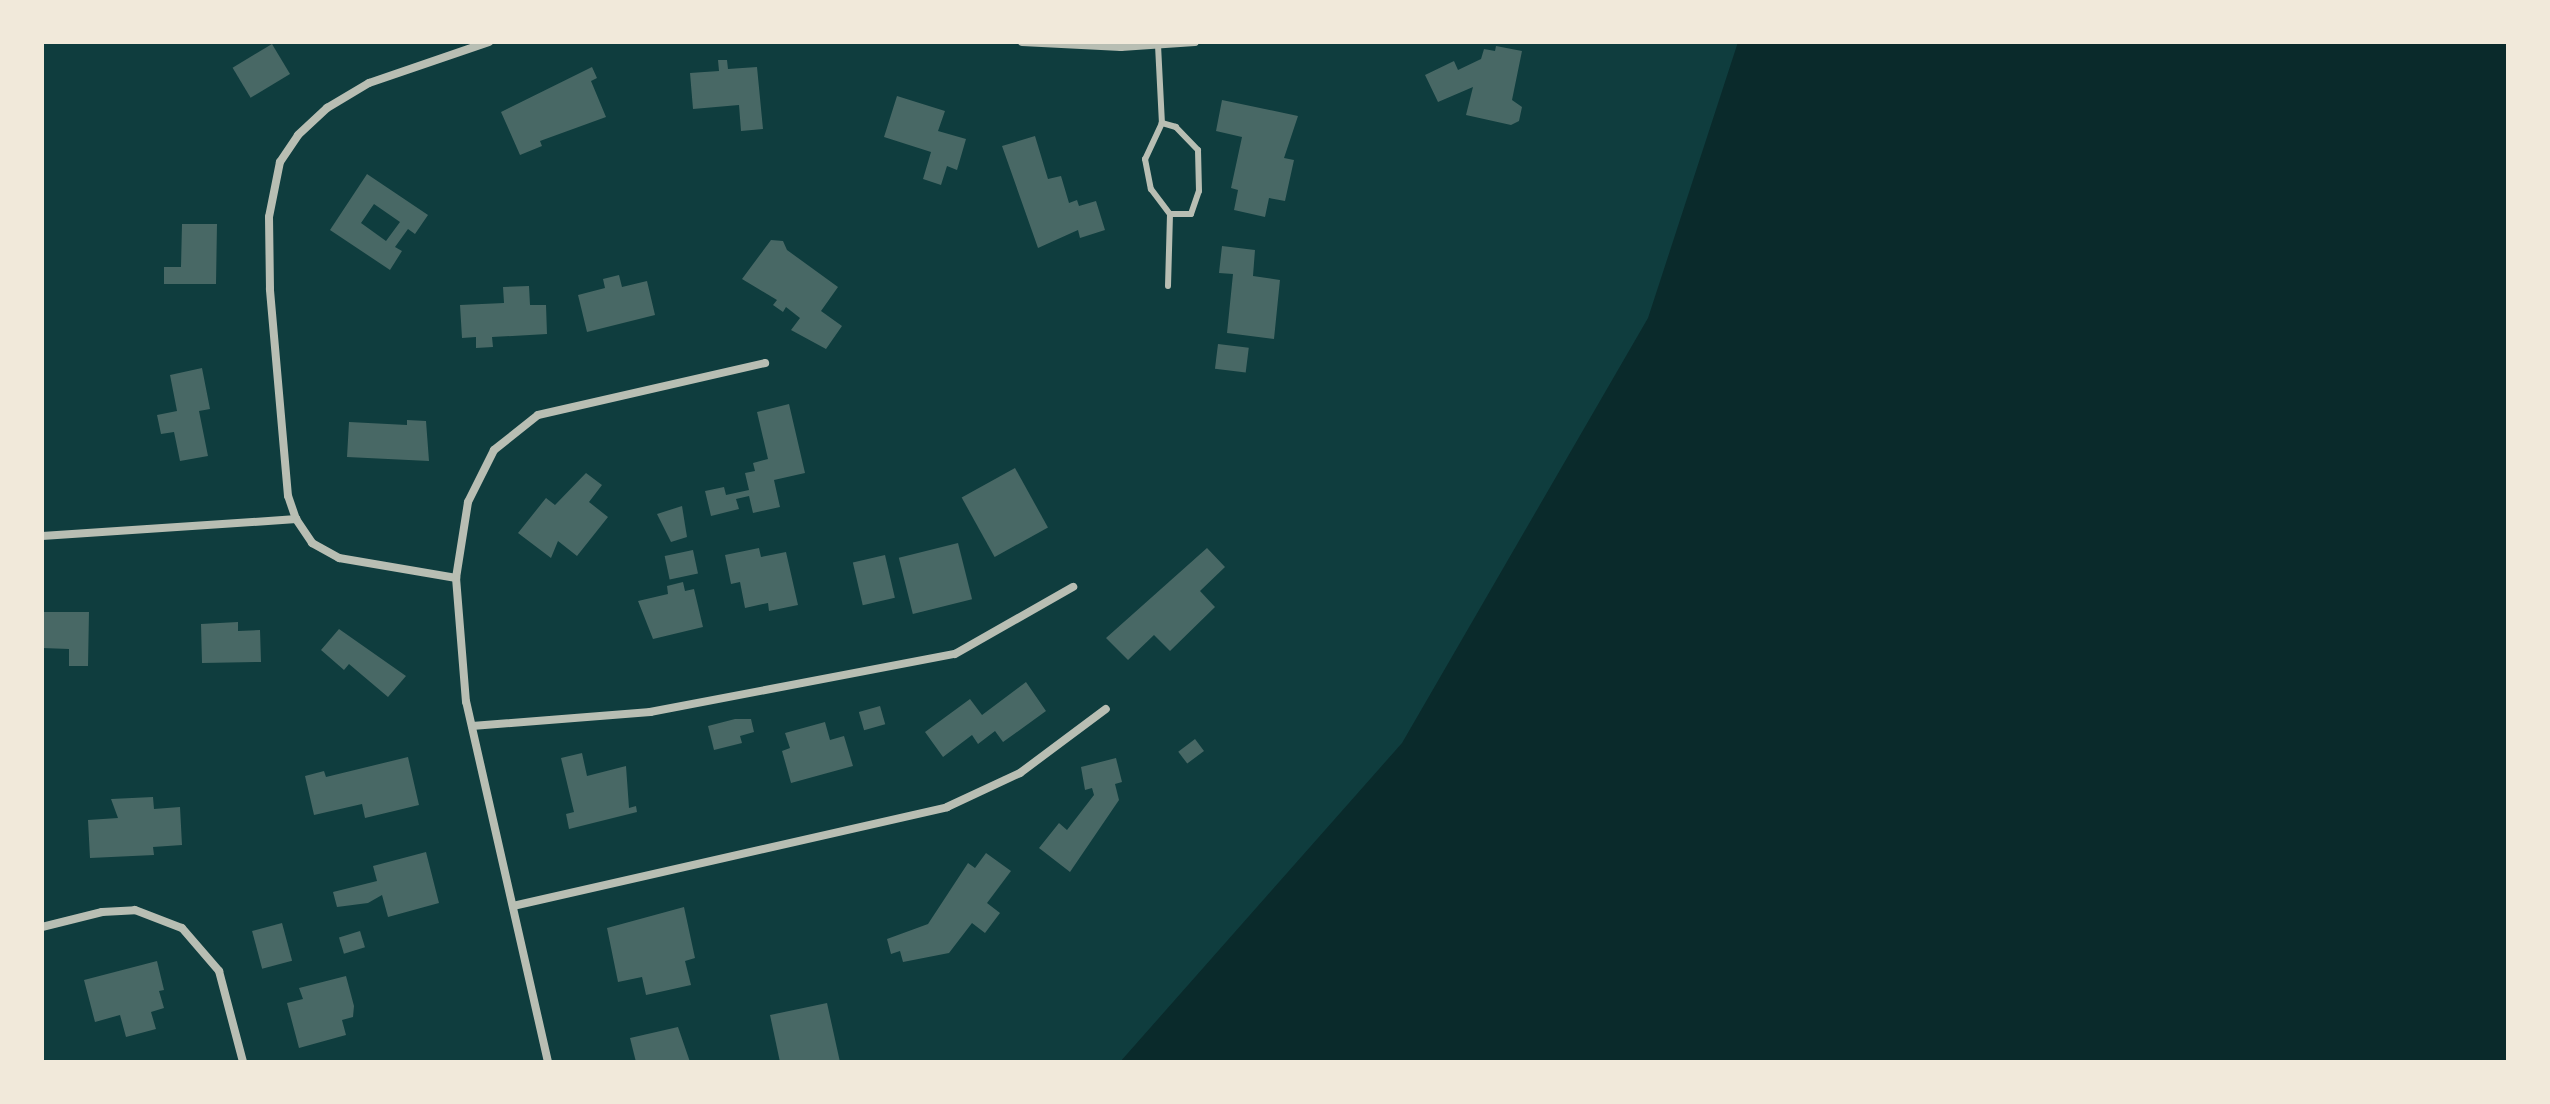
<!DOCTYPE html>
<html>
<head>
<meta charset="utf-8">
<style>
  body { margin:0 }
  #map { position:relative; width:2550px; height:1104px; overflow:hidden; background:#0f3d3e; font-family:"Open Sans",sans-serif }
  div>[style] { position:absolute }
  .water>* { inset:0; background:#0a2a2b }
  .building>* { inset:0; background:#486865; transform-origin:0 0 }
  .service>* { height:6px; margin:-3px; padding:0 3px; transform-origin:3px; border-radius:3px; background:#b8beb3 }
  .minor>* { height:8px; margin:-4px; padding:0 4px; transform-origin:4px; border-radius:4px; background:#b8beb3 }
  span { translate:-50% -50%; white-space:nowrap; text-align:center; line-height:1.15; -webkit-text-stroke:8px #f1e9da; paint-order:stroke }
  .frame { position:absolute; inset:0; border:44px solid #f1e9da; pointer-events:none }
</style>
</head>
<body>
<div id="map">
  <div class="water">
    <div style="clip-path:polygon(1738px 42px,2508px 42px,2508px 1062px,1120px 1062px,1402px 743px,1648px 318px)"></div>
  </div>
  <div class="building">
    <div style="left:272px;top:44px;width:35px;height:46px;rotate:59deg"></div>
    <div style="clip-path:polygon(1496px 46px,1522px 51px,1512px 100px,1522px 107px,1519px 121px,1511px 125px,1466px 115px,1473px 87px,1438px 102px,1425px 75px,1454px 61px,1458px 70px,1481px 59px,1484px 49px,1495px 51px)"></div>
    <div style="clip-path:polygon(718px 60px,727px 60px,728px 69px,757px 67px,763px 129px,741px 131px,739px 105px,693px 109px,690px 73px,719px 71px)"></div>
    <div style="clip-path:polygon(592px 67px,597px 78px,591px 81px,606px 117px,540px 141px,542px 146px,520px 155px,501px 112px)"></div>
    <div style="clip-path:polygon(897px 96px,945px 111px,938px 131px,966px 139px,957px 170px,947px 166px,941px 185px,923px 179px,931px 152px,884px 137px)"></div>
    <div style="clip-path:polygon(1222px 100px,1298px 116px,1284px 158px,1294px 160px,1285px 201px,1269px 198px,1265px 217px,1234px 210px,1238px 190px,1231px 188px,1242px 137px,1216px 131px)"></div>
    <div style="clip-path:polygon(1035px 136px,1048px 179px,1061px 176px,1069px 203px,1077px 200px,1079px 206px,1096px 201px,1105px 230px,1080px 238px,1078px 230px,1038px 248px,1002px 146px)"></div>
    <div style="clip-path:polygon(evenodd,367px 174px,428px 215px,415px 234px,408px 229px,395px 247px,402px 251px,390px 270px,330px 230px,367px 174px,374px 204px,400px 222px,386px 241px,361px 223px,374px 204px)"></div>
    <div style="clip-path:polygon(182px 224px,217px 224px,216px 284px,164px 284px,164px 267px,181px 267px)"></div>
    <div style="clip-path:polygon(771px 240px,783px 241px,787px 250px,838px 287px,821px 311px,842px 326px,826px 349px,791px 330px,800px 318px,786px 307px,783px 312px,773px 305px,777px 300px,742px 279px)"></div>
    <div style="clip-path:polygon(1222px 246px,1255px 250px,1253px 276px,1280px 280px,1274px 339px,1227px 333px,1233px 274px,1219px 273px)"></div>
    <div style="clip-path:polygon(619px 275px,622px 287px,647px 281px,655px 315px,587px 332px,578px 295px,605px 288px,603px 279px)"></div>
    <div style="clip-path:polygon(529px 286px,530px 305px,546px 305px,547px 334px,492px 337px,493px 347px,476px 348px,476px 337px,462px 338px,460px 305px,504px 303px,503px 287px)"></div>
    <div style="left:1218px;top:344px;width:31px;height:25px;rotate:7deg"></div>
    <div style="clip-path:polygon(202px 368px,210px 409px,199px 411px,208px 456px,180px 461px,174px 432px,161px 434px,157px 415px,177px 411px,170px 375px)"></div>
    <div style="clip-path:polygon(789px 404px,805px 473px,774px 480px,780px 507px,753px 513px,749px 496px,736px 499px,739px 509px,711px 516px,705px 491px,724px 487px,726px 495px,749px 490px,745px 473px,755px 471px,753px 463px,768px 459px,757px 412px)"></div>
    <div style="clip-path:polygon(407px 420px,426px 421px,429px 461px,347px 457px,349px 422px,407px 425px)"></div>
    <div style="left:1015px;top:468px;width:68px;height:61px;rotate:61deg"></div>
    <div style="clip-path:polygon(586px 473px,602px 485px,589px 502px,608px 517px,577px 556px,558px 541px,551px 558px,518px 533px,546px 498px,555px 505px)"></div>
    <div style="clip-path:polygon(682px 506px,687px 537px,671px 542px,657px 514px)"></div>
    <div style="left:958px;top:543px;width:58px;height:61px;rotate:76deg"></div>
    <div style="clip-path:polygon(759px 548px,761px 557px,786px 552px,798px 605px,769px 611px,768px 603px,745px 608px,740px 582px,731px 584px,725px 555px)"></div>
    <div style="clip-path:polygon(1207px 548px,1225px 567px,1200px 591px,1215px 607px,1170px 651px,1154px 635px,1128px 660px,1106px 638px)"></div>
    <div style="left:693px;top:550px;width:24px;height:29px;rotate:78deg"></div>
    <div style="left:885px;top:555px;width:44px;height:33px;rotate:77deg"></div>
    <div style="clip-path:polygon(683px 582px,685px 591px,694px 589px,703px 627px,653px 639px,638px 601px,668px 594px,667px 586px)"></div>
    <div style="clip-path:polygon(42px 612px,89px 612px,88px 666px,69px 666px,69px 649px,42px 648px)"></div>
    <div style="clip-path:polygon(238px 622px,238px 631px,260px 630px,261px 662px,202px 663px,201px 624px)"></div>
    <div style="clip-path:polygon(339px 629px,406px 676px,388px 697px,349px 664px,344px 670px,321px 650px)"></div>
    <div style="clip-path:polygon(1026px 682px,1046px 711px,1003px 742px,995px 731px,978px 744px,972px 735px,943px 757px,925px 732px,970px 699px,982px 715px)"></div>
    <div style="left:880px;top:706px;width:19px;height:22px;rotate:74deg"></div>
    <div style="clip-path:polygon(735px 719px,751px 719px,754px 732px,740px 736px,742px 743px,714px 750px,708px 726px)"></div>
    <div style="clip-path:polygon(825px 722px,830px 740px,844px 736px,853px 766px,791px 783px,782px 751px,790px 748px,785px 733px)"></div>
    <div style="left:1195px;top:739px;width:15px;height:21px;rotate:53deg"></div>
    <div style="clip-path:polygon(582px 753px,587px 776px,626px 766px,629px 808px,636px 806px,637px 812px,569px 829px,566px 814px,574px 812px,561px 758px)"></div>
    <div style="clip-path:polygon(408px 757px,419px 805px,365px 818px,362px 804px,314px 815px,305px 776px,324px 771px,326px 777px)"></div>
    <div style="clip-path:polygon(1116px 758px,1122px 782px,1115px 784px,1119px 800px,1070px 872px,1039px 848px,1059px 823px,1067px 830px,1094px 795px,1092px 788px,1085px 790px,1081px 767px)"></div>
    <div style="clip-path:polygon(153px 797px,154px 809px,180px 807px,182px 845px,153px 847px,154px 855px,90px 858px,88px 820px,118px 818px,111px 799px)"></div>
    <div style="clip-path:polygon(426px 852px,439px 903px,388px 917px,382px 895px,368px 903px,337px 907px,333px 892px,377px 881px,373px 866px)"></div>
    <div style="clip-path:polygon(986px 853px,1011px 871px,987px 903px,1000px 913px,985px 933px,972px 923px,949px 953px,903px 962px,900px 951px,891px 954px,887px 939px,928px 924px,968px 863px,975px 868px)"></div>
    <div style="clip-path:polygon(684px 907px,695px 958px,685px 961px,691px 985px,646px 995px,642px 977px,618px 982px,607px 928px)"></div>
    <div style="left:282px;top:923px;width:39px;height:31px;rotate:75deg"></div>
    <div style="left:360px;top:931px;width:17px;height:22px;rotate:73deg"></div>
    <div style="clip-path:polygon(157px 961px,164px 990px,159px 991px,164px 1008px,151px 1012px,156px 1029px,126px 1037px,120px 1015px,95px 1022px,84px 980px)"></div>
    <div style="clip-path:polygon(346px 976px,354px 1006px,353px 1017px,342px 1020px,346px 1035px,299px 1048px,287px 1003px,303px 999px,299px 988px)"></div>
    <div style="clip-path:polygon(827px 1003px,840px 1062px,780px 1062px,770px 1015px)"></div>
    <div style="clip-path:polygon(678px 1027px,690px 1062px,636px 1062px,630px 1038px)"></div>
  </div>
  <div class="service">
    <div style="left:1158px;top:45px;width:78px;rotate:87.1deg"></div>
    <div style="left:1162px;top:123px;width:40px;rotate:115deg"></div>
    <div style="left:1145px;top:159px;width:31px;rotate:79deg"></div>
    <div style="left:1151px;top:189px;width:31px;rotate:53deg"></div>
    <div style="left:1170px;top:214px;width:21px"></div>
    <div style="left:1191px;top:214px;width:24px;rotate:-71deg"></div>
    <div style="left:1199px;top:191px;width:41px;rotate:-91.4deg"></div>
    <div style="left:1198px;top:150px;width:32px;rotate:-134deg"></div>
    <div style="left:1176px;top:127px;width:15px;rotate:-164deg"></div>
    <div style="left:1168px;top:286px;width:72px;rotate:-88.4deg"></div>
  </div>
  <div class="minor">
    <div style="left:1022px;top:42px;width:99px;rotate:2.9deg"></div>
    <div style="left:1121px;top:47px;width:74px;rotate:-3.9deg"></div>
    <div style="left:296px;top:519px;width:24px;rotate:-109deg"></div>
    <div style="left:288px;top:496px;width:208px;rotate:-95deg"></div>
    <div style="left:270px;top:289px;width:72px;rotate:-90.8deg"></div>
    <div style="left:269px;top:217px;width:56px;rotate:-78.7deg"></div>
    <div style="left:280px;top:162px;width:32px;rotate:-56deg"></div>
    <div style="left:298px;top:135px;width:40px;rotate:-43deg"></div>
    <div style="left:327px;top:108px;width:49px;rotate:-30.8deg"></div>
    <div style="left:369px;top:83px;width:127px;rotate:-18.9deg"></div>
    <div style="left:42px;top:536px;width:255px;rotate:-3.8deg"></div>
    <div style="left:296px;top:519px;width:29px;rotate:56deg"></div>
    <div style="left:312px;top:543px;width:31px;rotate:29deg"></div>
    <div style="left:339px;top:558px;width:119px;rotate:9.7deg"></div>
    <div style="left:472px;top:726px;width:179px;rotate:-4.5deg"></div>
    <div style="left:650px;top:712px;width:310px;rotate:-10.8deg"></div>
    <div style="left:955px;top:654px;width:136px;rotate:-29.6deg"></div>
    <div style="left:513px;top:906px;width:445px;rotate:-12.8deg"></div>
    <div style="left:947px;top:807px;width:81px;rotate:-25deg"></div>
    <div style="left:1020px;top:773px;width:107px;rotate:-36.7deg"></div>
    <div style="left:42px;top:927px;width:62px;rotate:-14deg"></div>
    <div style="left:102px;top:912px;width:33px;rotate:-3deg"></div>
    <div style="left:135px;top:910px;width:50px;rotate:21deg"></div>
    <div style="left:182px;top:928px;width:57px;rotate:49.3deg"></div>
    <div style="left:219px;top:971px;width:94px;rotate:75.2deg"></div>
    <div style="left:548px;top:1062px;width:369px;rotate:-102.8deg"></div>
    <div style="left:466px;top:702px;width:124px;rotate:-94.6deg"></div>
    <div style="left:456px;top:578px;width:77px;rotate:-81deg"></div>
    <div style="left:468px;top:502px;width:58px;rotate:-63.4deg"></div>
    <div style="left:494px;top:450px;width:56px;rotate:-38.5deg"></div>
    <div style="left:538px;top:415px;width:233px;rotate:-12.9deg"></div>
  </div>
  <div class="frame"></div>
</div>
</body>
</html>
